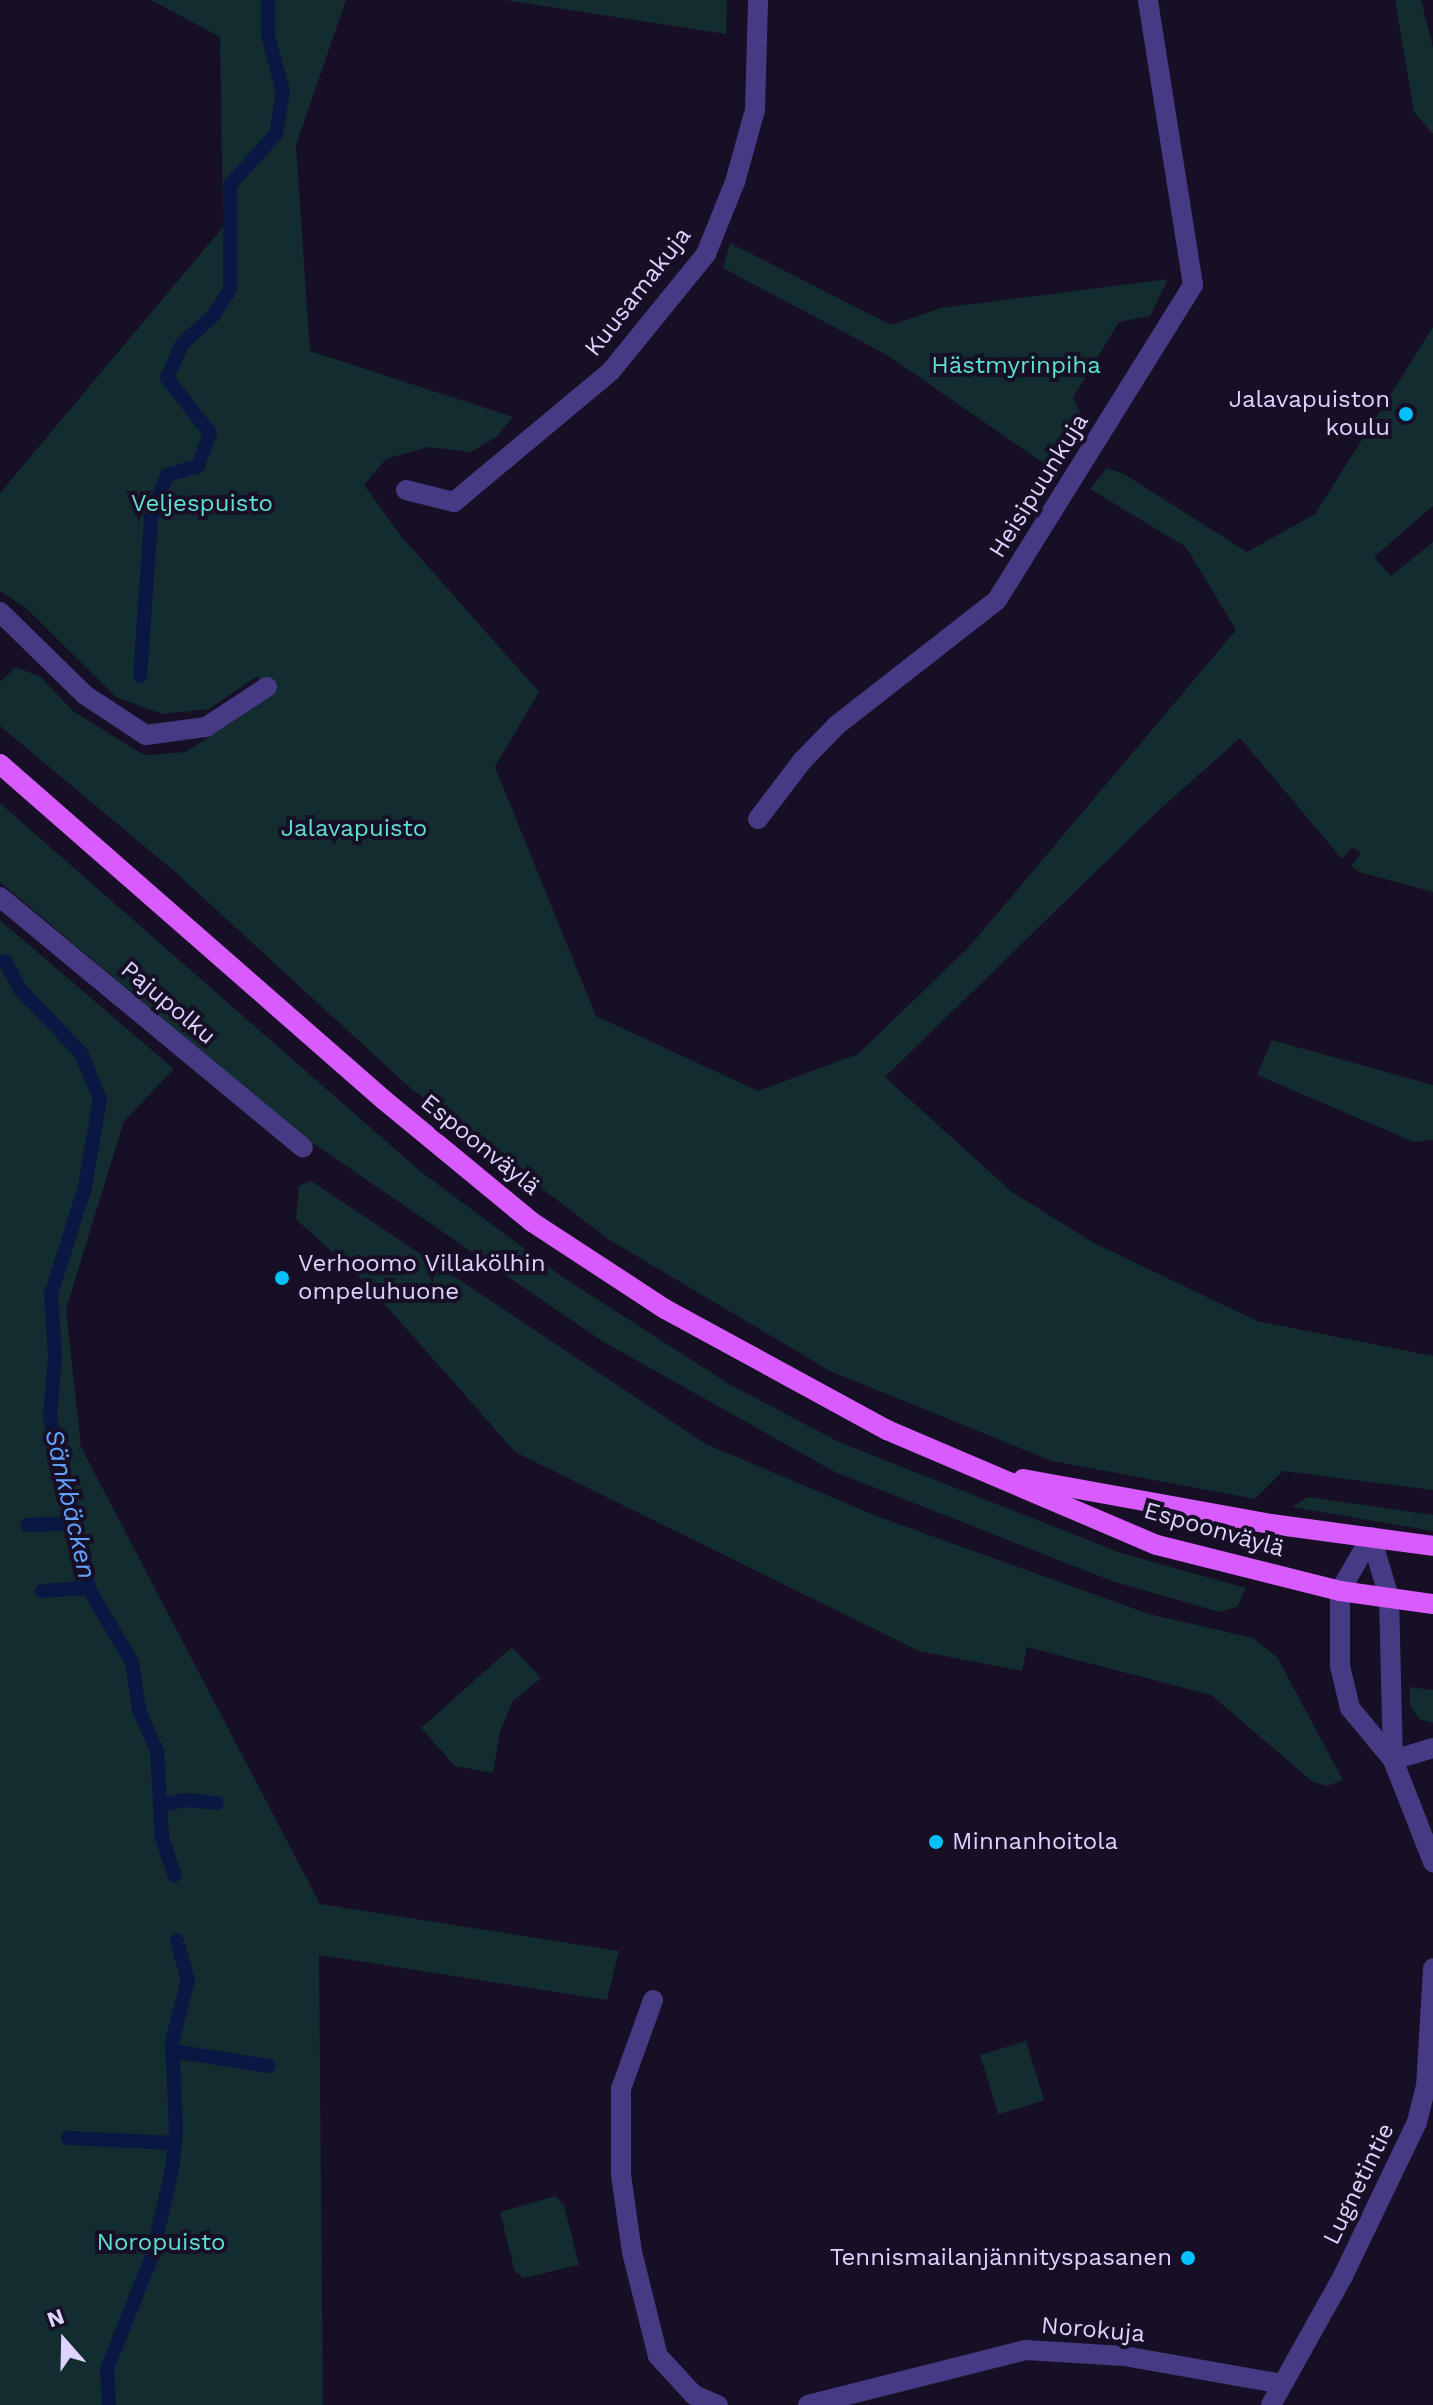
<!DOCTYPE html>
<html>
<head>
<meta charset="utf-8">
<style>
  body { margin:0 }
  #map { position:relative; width:1433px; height:2405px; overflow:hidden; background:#160f25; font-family:"Work Sans",sans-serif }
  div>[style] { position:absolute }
  .green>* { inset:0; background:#122c2f; transform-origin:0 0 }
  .stream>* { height:14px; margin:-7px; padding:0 7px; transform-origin:7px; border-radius:7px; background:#0a1743 }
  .street>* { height:20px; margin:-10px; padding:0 10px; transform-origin:10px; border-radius:10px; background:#473a84 }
  .primary>* { height:20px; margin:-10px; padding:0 10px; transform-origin:10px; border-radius:10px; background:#d85bfe }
  .dots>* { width:22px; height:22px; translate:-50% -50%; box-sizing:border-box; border:4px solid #160f25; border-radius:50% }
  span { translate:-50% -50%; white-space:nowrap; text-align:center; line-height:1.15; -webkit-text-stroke:8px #160f25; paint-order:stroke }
  .street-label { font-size:24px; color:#ded3ff }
  .park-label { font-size:24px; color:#5fdfd1 }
  .poi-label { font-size:24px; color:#ded3ff }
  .right { translate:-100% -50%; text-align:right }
  .left { translate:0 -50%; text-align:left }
  .water-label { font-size:26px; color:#62a0fe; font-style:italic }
  .north { position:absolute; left:24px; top:2301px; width:80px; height:80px; -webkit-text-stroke:6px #160f25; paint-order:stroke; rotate:340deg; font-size:22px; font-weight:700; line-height:32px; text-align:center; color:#ded3ff }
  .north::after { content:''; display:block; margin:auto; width:28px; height:36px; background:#ded3ff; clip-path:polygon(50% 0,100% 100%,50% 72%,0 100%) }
</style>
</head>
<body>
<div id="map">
  <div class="green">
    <div style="clip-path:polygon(151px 0,346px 0,296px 145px,310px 351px,513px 417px,496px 437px,471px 452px,428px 447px,386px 459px,364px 485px,401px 536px,539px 692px,495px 767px,596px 1016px,758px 1091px,858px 1054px,969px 947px,1236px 630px,1186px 547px,1090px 489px,1107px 468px,1124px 474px,1247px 552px,1315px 514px,1433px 327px,1433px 506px,1374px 557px,1391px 576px,1433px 542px,1433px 892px,1359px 872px,1351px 866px,1361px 853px,1352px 847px,1342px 859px,1240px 738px,1157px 812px,885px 1077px,1012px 1192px,1094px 1243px,1257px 1321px,1433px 1356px,1433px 1490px,1283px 1471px,1255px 1499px,1052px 1461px,830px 1371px,608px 1239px,408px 1086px,174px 871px,0 726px,0 682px,16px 667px,41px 677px,73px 711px,144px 755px,186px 752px,274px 694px,257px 676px,209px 709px,162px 714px,116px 697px,25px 607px,0 591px,0 493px,223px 227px,220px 37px)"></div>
    <div style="clip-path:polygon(505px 0,727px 0,726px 34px)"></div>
    <div style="clip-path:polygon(1395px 0,1421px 0,1433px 48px,1433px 134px,1414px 112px)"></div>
    <div style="clip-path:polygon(730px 243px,891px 325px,941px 308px,1168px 279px,1150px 316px,1119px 322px,1073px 398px,1083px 419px,1052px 469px,887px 355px,723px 268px)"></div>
    <div style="clip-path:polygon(0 803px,420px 1171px,561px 1276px,729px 1384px,839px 1442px,1121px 1553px,1246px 1588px,1237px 1607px,1219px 1612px,1112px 1581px,835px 1472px,602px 1341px,304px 1137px,0 882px)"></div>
    <div style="clip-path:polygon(0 920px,174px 1069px,124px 1121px,66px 1309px,81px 1447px,320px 1904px,619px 1951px,607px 2000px,319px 1955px,323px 2405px,0 2405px)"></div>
    <div style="clip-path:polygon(1272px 1040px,1433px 1085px,1433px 1140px,1414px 1142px,1257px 1075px)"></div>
    <div style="clip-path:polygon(311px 1181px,706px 1444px,879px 1517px,1149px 1614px,1253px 1638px,1277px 1657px,1343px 1780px,1327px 1786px,1313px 1782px,1211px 1695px,1027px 1647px,1022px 1671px,919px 1651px,515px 1452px,367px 1284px,296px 1219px,299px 1186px)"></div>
    <div style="clip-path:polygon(1308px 1497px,1433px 1515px,1433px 1531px,1292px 1507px)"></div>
    <div style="clip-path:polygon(1168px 1515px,1255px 1533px,1252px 1549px,1165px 1525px,1162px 1519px)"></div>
    <div style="clip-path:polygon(512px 1647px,541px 1678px,513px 1701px,500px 1731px,493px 1773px,455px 1766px,421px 1728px)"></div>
    <div style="clip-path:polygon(1410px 1687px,1433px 1690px,1433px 1723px,1419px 1719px,1410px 1706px)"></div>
    <div style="left:1026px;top:2041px;width:62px;height:48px;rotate:73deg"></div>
    <div style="clip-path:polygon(555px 2196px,564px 2205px,579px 2265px,524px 2278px,515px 2272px,500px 2212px)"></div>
  </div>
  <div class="stream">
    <div style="left:140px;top:676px;width:159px;rotate:-86deg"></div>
    <div style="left:151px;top:517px;width:45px;rotate:-69.1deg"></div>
    <div style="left:167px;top:475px;width:32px;rotate:-16deg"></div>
    <div style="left:198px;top:466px;width:35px;rotate:-70deg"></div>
    <div style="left:210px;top:433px;width:70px;rotate:-128deg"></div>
    <div style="left:167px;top:378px;width:37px;rotate:-66deg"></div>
    <div style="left:182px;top:344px;width:42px;rotate:-42.1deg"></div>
    <div style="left:213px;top:316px;width:31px;rotate:-57deg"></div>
    <div style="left:230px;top:290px;width:105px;rotate:-90deg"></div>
    <div style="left:230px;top:185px;width:69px;rotate:-48deg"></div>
    <div style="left:276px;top:134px;width:44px;rotate:-80.8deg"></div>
    <div style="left:283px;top:91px;width:57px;rotate:-105.3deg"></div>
    <div style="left:268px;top:36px;width:36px;rotate:-90deg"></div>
    <div style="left:5px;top:961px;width:32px;rotate:62deg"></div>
    <div style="left:20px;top:989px;width:88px;rotate:46.4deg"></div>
    <div style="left:81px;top:1053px;width:50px;rotate:67.6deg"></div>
    <div style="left:100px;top:1099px;width:89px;rotate:99.7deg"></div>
    <div style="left:85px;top:1187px;width:112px;rotate:107.6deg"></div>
    <div style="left:51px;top:1294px;width:62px;rotate:86.3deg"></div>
    <div style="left:55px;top:1356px;width:61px;rotate:94.7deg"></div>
    <div style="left:50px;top:1417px;width:179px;rotate:77.1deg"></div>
    <div style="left:90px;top:1591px;width:82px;rotate:59.4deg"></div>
    <div style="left:132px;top:1662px;width:49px;rotate:81.7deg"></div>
    <div style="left:139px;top:1710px;width:45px;rotate:66.3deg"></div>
    <div style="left:157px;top:1751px;width:86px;rotate:86.7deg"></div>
    <div style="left:162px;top:1837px;width:40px;rotate:72deg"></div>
    <div style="left:27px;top:1525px;width:49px;rotate:-2.3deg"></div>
    <div style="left:42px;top:1591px;width:47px;rotate:-3.7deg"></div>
    <div style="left:162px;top:1805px;width:23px;rotate:-13deg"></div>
    <div style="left:184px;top:1800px;width:33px;rotate:5deg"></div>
    <div style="left:172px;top:2051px;width:98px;rotate:8.8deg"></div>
    <div style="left:68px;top:2138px;width:107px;rotate:2.7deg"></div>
    <div style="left:109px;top:2405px;width:36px;rotate:-93deg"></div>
    <div style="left:107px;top:2369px;width:122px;rotate:-68.3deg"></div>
    <div style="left:152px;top:2256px;width:88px;rotate:-76.9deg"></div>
    <div style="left:172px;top:2170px;width:41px;rotate:-84.4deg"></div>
    <div style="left:176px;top:2129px;width:87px;rotate:-92.6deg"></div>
    <div style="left:172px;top:2042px;width:64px;rotate:-75.5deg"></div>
    <div style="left:188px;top:1980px;width:41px;rotate:-105.8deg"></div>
  </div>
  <div class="street">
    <div style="left:406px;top:490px;width:49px;rotate:14deg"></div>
    <div style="left:454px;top:502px;width:204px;rotate:-39.8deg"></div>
    <div style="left:611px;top:371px;width:151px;rotate:-50.9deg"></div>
    <div style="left:706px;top:254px;width:78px;rotate:-68.1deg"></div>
    <div style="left:735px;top:182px;width:75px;rotate:-74.5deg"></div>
    <div style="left:755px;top:110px;width:110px;rotate:-88.4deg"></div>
    <div style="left:0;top:612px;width:119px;rotate:44.3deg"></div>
    <div style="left:85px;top:695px;width:73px;rotate:33.3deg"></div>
    <div style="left:146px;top:735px;width:61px;rotate:-7.6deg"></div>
    <div style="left:206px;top:727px;width:73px;rotate:-33.3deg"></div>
    <div style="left:758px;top:819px;width:73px;rotate:-52.8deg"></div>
    <div style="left:802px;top:761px;width:50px;rotate:-45.8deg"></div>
    <div style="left:837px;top:725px;width:203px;rotate:-38deg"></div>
    <div style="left:997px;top:600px;width:371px;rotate:-58.1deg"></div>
    <div style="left:1193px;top:285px;width:289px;rotate:-99deg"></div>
    <div style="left:0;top:897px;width:393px;rotate:39.6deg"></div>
    <div style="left:1371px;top:1537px;width:62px;rotate:119.9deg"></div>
    <div style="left:1340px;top:1591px;width:75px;rotate:90deg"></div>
    <div style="left:1340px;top:1666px;width:43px;rotate:76.6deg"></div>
    <div style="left:1350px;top:1708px;width:67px;rotate:50.4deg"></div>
    <div style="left:1393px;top:1760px;width:110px;rotate:68.6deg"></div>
    <div style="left:1371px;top:1537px;width:63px;rotate:73.3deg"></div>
    <div style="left:1389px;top:1597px;width:163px;rotate:88.6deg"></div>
    <div style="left:1393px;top:1760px;width:42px;rotate:-16.7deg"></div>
    <div style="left:653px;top:2000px;width:95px;rotate:109.8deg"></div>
    <div style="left:621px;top:2089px;width:86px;rotate:90deg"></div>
    <div style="left:621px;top:2175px;width:78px;rotate:81.9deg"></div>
    <div style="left:632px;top:2252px;width:107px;rotate:76deg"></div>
    <div style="left:658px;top:2356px;width:53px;rotate:47.3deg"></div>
    <div style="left:694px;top:2395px;width:26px;rotate:23deg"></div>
    <div style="left:808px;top:2405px;width:224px;rotate:-14.2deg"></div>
    <div style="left:1025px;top:2350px;width:99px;rotate:3.5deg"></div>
    <div style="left:1124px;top:2356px;width:160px;rotate:10deg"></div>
    <div style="left:1271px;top:2405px;width:148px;rotate:-60.8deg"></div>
    <div style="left:1343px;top:2276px;width:171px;rotate:-64.3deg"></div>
    <div style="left:1417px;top:2122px;width:36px;rotate:-76deg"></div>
    <div style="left:1426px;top:2087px;width:119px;rotate:-86.6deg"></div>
  </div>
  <div class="primary">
    <div style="left:0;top:764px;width:510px;rotate:41.19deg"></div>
    <div style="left:384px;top:1100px;width:192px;rotate:39.5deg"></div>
    <div style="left:532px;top:1222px;width:159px;rotate:33.2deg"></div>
    <div style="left:665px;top:1309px;width:253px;rotate:28.6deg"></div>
    <div style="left:887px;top:1430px;width:293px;rotate:23.1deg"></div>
    <div style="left:1157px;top:1545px;width:189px;rotate:14.1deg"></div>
    <div style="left:1340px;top:1591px;width:94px;rotate:8deg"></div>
    <div style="left:1023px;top:1479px;width:252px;rotate:10.3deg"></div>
    <div style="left:1271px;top:1524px;width:163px;rotate:7.7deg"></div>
  </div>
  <div class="dots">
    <div style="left:1406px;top:414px;background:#02c0fc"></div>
    <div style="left:282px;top:1278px;background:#02c0fc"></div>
    <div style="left:936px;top:1842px;background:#02c0fc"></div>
    <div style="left:1188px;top:2258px;background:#02c0fc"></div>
  </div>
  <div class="street-label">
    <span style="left:638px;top:292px;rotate:-52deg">Kuusamakuja</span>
    <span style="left:1039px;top:486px;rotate:-58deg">Heisipuunkuja</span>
    <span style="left:168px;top:1003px;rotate:40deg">Pajupolku</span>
    <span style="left:480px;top:1145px;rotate:39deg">Espoonväylä</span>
    <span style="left:1214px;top:1530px;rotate:16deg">Espoonväylä</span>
    <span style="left:1359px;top:2184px;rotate:-64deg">Lugnetintie</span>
    <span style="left:1093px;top:2330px;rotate:5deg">Norokuja</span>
  </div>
  <div class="park-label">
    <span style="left:1016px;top:366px">Hästmyrinpiha</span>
    <span style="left:202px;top:504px">Veljespuisto</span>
    <span style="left:354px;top:829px">Jalavapuisto</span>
    <span style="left:161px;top:2243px">Noropuisto</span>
  </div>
  <div class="poi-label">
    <span class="right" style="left:1390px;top:414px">Jalavapuiston<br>koulu</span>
    <span class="left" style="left:298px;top:1278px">Verhoomo Villakölhin<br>ompeluhuone</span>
    <span class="left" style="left:952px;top:1842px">Minnanhoitola</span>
    <span class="right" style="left:1172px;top:2258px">Tennismailanjännityspasanen</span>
  </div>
  <div class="water-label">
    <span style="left:70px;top:1504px;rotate:77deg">Sänkbäcken</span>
  </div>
  <div class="north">N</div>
</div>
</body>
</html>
